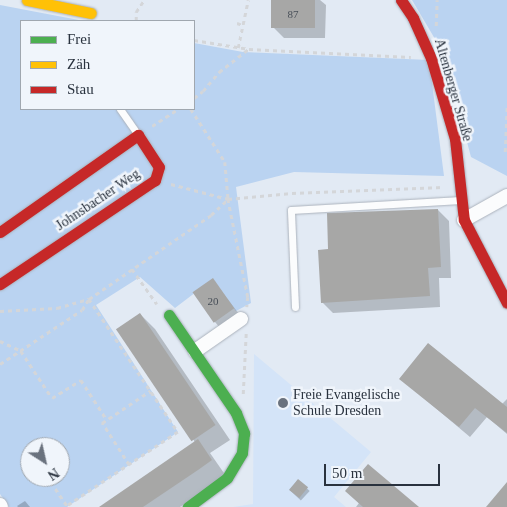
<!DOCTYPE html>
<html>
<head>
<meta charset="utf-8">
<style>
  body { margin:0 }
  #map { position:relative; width:507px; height:507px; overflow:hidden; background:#e2eaf4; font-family:Georgia,serif }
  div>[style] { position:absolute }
  .built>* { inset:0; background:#d4e4f8 }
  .green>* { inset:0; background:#bad3f1 }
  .shadow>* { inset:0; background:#0003; transform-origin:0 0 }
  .building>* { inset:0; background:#a7a7a6; transform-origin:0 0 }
  .path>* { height:2.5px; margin-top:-1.25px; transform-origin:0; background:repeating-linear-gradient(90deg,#d4d6d9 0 4px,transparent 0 8px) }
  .roads { filter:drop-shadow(0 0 1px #abb2bc) drop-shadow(0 0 1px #abb2bc) }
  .lane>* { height:7px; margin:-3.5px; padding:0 3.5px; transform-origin:3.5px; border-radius:3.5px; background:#fbfcfd }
  .street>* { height:14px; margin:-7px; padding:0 7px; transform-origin:7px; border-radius:7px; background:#fbfcfd }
  .fast>* { height:11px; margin:-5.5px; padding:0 5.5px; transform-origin:5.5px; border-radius:5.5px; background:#4caf50 }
  .slow>* { height:11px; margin:-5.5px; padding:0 5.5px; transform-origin:5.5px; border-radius:5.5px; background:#ffc107 }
  .jam>* { height:11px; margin:-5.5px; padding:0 5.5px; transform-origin:5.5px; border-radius:5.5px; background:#c62828 }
  .dots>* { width:14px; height:14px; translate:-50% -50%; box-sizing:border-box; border:2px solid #f0f5fb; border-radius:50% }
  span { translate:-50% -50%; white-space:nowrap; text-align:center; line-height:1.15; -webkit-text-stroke:5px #f0f5fb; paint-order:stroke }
  .number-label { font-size:11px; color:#484f58 }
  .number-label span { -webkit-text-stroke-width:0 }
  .street-label { font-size:14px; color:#29323e }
  .poi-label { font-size:14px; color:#29323e }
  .left { translate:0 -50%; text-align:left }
  .legend { position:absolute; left:20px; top:20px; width:175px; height:90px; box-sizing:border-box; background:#f0f5fb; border:1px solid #a0a7af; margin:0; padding:6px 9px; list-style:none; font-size:15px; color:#29323e }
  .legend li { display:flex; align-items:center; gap:10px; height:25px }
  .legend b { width:25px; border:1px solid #a0a7af }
  .north { position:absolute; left:20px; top:437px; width:50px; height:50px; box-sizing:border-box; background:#f0f5fb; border:1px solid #a0a7af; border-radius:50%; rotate:145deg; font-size:14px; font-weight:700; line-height:20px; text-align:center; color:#29323e }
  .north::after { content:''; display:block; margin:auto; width:18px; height:22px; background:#6a727e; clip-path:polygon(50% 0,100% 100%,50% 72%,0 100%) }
  .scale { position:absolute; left:324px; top:464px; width:116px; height:22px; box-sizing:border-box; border:2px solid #29323e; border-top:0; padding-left:6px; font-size:15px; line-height:18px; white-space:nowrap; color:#29323e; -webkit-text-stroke:4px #f0f5fb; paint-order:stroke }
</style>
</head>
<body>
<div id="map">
  <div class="built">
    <div style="clip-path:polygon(254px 354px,371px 452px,334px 497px,346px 507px,233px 507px,253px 504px)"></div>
  </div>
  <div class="green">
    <div style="clip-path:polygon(412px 0,507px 0,507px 176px,471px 157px,448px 71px,435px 39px)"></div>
    <div style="clip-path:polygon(evenodd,0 5px,84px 21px,21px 21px,21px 109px,194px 109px,194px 43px,243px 52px,429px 60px,444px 176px,294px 172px,236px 187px,251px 303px,236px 311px,213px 279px,175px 308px,140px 277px,96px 305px,178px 432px,67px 507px,9px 507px,0 494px,0 5px,30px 447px,60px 447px,60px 477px,30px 477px,30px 447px)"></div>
  </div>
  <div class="shadow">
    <div style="clip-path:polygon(273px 0,320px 0,326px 5px,325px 38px,284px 38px,273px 27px)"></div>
    <div style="clip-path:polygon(438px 210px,449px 221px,451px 278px,439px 278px,440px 307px,333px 313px,322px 302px,330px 250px)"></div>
    <div style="clip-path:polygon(213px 280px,239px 314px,220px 328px,215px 322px)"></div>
    <div style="clip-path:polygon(140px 314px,155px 329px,230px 440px,210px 453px,226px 476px,180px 507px,101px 507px,195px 443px)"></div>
    <div style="clip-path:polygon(401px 379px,502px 404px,507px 399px,507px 434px,487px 417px,470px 437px)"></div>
    <div style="left:298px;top:480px;width:16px;height:13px;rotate:43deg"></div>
    <div style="clip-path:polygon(347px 491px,417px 507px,356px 507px,359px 503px)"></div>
    <div style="clip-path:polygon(25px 501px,30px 507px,18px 507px,17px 506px)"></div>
  </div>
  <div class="building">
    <div style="left:271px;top:0;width:44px;height:28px"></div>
    <div style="clip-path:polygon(438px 209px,441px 267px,428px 268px,430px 296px,321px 303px,318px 250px,328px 249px,327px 213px)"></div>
    <div style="left:213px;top:278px;width:37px;height:25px;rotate:55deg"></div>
    <div style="left:140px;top:313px;width:135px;height:29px;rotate:56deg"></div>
    <div style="clip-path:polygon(428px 343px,507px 407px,507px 433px,475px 408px,459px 427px,399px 379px)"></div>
    <div style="clip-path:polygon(198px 439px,212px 460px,198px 470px,143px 507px,99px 507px)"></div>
    <div style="clip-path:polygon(368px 464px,419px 507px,363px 507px,345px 491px)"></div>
    <div style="left:298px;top:479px;width:13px;height:14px;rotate:39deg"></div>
    <div style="clip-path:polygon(507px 482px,507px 507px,486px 507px)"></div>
  </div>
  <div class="path">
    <div style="left:136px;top:21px;width:9px;rotate:-90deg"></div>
    <div style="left:136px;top:12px;width:14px;rotate:-56deg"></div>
    <div style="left:237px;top:23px;width:6px;rotate:18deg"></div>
    <div style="left:436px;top:26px;width:26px;rotate:-88deg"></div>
    <div style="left:194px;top:40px;width:56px;rotate:9.3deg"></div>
    <div style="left:249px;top:49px;width:162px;rotate:2.8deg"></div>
    <div style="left:238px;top:48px;width:49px;rotate:-78.2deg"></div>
    <div style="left:194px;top:98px;width:11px;rotate:-38deg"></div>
    <div style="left:203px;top:91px;width:25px;rotate:-50deg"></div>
    <div style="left:219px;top:72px;width:37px;rotate:-38deg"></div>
    <div style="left:191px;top:109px;width:63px;rotate:57.3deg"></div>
    <div style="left:225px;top:162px;width:37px;rotate:85deg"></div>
    <div style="left:228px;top:199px;width:100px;rotate:78.5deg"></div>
    <div style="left:248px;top:297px;width:10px;rotate:96deg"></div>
    <div style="left:152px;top:126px;width:31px;rotate:-33deg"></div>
    <div style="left:505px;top:152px;width:45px;rotate:-87.5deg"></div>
    <div style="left:171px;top:184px;width:59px;rotate:14.7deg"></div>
    <div style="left:228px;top:199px;width:64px;rotate:-5.4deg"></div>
    <div style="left:292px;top:193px;width:151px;rotate:-2.3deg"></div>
    <div style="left:132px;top:269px;width:43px;rotate:54.5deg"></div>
    <div style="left:0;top:311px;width:57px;rotate:-3deg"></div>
    <div style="left:57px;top:308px;width:33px;rotate:-16deg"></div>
    <div style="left:89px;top:299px;width:160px;rotate:56.2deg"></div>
    <div style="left:178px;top:432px;width:133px;rotate:146.3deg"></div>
    <div style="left:0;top:341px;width:23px;rotate:25deg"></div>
    <div style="left:21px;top:351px;width:56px;rotate:56.6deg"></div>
    <div style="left:52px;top:398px;width:34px;rotate:-32deg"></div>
    <div style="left:81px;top:380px;width:48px;rotate:57deg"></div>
    <div style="left:0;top:364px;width:98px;rotate:-33.4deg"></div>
    <div style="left:82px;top:310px;width:13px;rotate:-58deg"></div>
    <div style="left:89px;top:299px;width:148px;rotate:-34.5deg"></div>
    <div style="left:211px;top:215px;width:23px;rotate:-43deg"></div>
    <div style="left:243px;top:394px;width:61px;rotate:-87.2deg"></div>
    <div style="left:129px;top:465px;width:50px;rotate:-122.7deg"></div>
    <div style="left:102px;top:423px;width:58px;rotate:-33.7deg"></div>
    <div style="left:51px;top:482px;width:29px;rotate:56deg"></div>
  </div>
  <div class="roads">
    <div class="lane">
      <div style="left:120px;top:109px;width:32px;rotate:55deg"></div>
      <div style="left:295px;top:307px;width:97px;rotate:-92.4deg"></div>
      <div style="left:291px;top:210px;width:170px;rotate:-3.4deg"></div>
    </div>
    <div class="street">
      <div style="left:464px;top:220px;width:49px;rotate:-29.2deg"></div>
      <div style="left:195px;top:351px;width:56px;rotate:-34.8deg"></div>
      <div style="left:0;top:505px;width:2px;rotate:63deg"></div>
    </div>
    <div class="fast">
      <div style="left:169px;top:315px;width:119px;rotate:55.6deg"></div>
      <div style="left:236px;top:413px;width:22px;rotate:68deg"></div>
      <div style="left:244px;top:433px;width:20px;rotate:96deg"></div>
      <div style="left:242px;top:453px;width:29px;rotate:121deg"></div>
      <div style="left:227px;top:478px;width:49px;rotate:143.4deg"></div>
    </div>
    <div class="slow">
      <div style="left:27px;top:0;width:65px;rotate:11.5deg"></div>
    </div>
    <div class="jam">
      <div style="left:401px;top:0;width:22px;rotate:56deg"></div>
      <div style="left:413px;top:18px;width:44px;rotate:65.8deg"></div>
      <div style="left:431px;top:58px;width:84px;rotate:73.5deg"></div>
      <div style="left:455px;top:139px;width:81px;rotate:83.7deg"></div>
      <div style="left:464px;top:220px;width:93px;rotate:62.6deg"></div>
      <div style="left:0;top:232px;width:169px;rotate:-35.1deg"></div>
      <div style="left:138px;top:135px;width:38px;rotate:57deg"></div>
      <div style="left:159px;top:167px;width:14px;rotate:107deg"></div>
      <div style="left:155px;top:180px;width:187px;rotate:146.1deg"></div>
    </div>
  </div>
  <div class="dots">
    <div style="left:283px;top:403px;background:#6a727e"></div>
  </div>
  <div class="number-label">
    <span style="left:293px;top:14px">87</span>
    <span style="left:213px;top:301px">20</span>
  </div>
  <div class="street-label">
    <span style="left:453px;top:90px;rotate:74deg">Altenberger Straße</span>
    <span style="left:98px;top:200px;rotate:-34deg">Johnsbacher Weg</span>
  </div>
  <div class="poi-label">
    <span class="left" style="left:293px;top:403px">Freie Evangelische<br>Schule Dresden</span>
  </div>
  <ul class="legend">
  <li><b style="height:6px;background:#4caf50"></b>Frei</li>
  <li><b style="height:6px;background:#ffc107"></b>Zäh</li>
  <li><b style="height:6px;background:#c62828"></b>Stau</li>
  </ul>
  <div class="north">N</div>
  <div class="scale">50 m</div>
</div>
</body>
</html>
